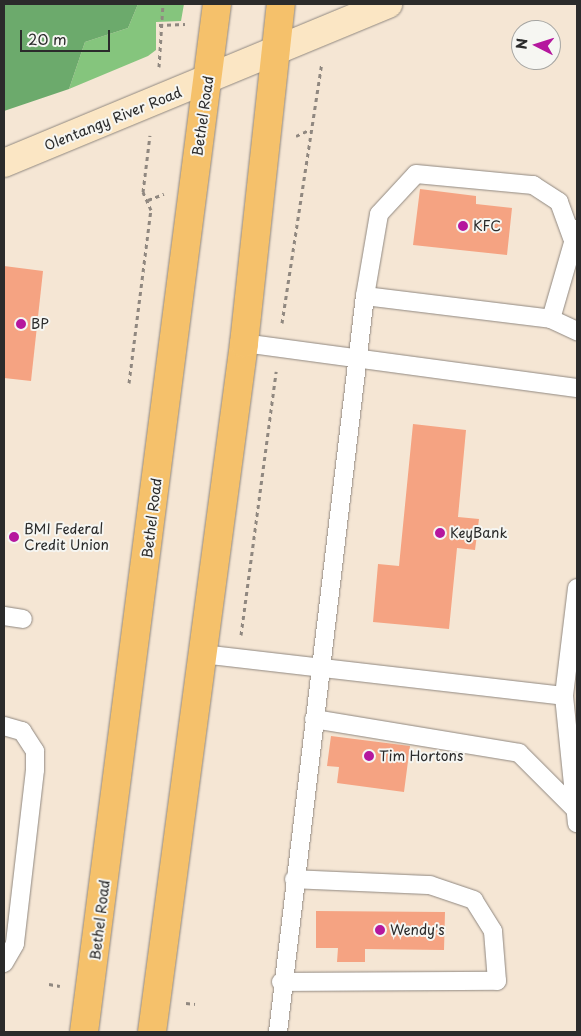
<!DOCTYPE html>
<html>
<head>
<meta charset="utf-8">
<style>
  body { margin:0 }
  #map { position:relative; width:581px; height:1036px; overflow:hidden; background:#f5e6d4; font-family:"Playpen Sans",sans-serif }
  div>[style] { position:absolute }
  .green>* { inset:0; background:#85c57d }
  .forest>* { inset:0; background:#6caa6c }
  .building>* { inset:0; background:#f5a382 }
  .path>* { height:3px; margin-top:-1.5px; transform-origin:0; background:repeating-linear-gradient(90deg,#908880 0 4px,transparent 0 8px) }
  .roads { filter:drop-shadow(0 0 1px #908880) drop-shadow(0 0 1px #908880) }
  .service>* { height:18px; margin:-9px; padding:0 9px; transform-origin:9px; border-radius:9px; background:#fff }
  .secondary>* { height:28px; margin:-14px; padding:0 14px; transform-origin:14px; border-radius:14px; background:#fbe6c4 }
  .primary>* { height:28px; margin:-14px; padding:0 14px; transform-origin:14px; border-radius:14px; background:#f5c16b }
  .dots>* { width:14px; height:14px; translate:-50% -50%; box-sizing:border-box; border:2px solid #f6f6f2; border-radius:50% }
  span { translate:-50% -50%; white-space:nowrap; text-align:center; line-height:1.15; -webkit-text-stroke:4px #f6f6f2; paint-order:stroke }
  .street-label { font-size:14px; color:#2b2b2b }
  .poi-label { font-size:14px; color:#2b2b2b }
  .left { translate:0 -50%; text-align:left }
  .frame { position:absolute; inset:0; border:5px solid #2b2b2b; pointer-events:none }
  .north { position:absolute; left:511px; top:20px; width:50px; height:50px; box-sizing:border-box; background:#f6f6f2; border:1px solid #a5a5a2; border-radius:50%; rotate:275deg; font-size:14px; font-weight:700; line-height:20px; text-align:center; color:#2b2b2b }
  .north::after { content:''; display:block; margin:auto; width:18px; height:22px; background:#b5179e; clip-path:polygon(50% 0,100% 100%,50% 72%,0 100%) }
  .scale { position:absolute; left:20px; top:30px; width:90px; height:22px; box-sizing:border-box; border:2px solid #2b2b2b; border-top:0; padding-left:6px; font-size:15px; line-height:18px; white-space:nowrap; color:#2b2b2b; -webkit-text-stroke:4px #f6f6f2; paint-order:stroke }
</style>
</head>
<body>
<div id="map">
  <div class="green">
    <div style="clip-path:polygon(138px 4px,184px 4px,181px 21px,156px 22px,156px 50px,148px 56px,69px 89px,85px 42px,128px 28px)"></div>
  </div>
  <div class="forest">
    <div style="clip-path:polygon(4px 4px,138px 4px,128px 28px,85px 42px,69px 89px,4px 111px)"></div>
  </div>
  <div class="building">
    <div style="clip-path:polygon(420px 189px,476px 196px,476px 204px,512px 208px,507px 255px,413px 245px)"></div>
    <div style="clip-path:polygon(4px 266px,43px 271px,31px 381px,4px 378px)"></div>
    <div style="clip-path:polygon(413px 424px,466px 430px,458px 517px,479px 519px,475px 550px,457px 548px,449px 629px,373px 622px,378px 564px,399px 566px)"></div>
    <div style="clip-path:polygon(331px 736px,410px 746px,404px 792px,337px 783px,339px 767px,327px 766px)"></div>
    <div style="clip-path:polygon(316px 911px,445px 912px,444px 950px,365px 949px,365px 962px,337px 962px,338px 948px,316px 948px)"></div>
  </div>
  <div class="path">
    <div style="left:159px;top:25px;width:26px;rotate:-2deg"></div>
    <div style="left:159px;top:67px;width:63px;rotate:-86.4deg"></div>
    <div style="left:296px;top:136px;width:14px;rotate:-25deg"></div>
    <div style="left:148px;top:200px;width:17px;rotate:-21deg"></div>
    <div style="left:282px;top:323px;width:263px;rotate:-81.3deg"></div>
    <div style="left:129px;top:383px;width:174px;rotate:-82.8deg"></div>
    <div style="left:151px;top:210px;width:20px;rotate:-114deg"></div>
    <div style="left:143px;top:192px;width:57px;rotate:-83deg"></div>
    <div style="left:241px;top:635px;width:266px;rotate:-82.4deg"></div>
    <div style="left:49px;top:984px;width:11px;rotate:10deg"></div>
    <div style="left:186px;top:1003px;width:9px;rotate:6deg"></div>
  </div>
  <div class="roads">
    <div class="service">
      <div style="left:365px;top:296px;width:83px;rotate:-80.3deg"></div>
      <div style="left:379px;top:214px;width:54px;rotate:-47.2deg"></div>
      <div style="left:416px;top:174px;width:118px;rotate:5.4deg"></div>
      <div style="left:533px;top:185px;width:31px;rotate:33deg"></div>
      <div style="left:559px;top:202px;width:38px;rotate:70deg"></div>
      <div style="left:551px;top:319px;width:94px;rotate:-73.9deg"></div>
      <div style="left:244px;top:343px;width:336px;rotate:7.7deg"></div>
      <div style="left:577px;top:588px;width:109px;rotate:96.9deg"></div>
      <div style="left:564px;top:696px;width:128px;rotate:84.2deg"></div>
      <div style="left:4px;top:616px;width:19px;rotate:9deg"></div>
      <div style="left:202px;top:654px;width:364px;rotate:6.6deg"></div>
      <div style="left:314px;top:719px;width:208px;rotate:9.4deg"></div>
      <div style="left:519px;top:753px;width:81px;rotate:45deg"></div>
      <div style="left:4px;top:726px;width:19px;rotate:16deg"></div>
      <div style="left:22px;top:731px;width:24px;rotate:57deg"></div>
      <div style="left:35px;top:751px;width:19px;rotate:90deg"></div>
      <div style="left:35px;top:770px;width:175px;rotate:96.6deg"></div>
      <div style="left:15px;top:944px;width:22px;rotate:120deg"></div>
      <div style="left:281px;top:982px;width:216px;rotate:-0.3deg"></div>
      <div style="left:497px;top:981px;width:50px;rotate:-94.6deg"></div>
      <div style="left:493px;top:931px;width:36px;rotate:-122deg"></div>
      <div style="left:474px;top:900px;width:46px;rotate:-161.2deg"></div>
      <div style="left:430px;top:885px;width:136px;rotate:-177.5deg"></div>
      <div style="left:278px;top:1032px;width:741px;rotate:-83.26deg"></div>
      <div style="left:365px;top:296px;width:187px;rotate:7deg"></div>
      <div style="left:551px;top:319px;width:29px;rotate:25deg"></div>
    </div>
    <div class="secondary">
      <div style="left:4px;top:163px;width:416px;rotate:-22.5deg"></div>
    </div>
    <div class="primary">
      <div style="left:84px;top:1032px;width:1037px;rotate:-82.63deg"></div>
      <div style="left:152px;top:1032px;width:695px;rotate:-82.39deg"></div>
      <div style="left:244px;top:343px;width:341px;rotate:-83.8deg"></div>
    </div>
  </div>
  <div class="dots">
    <div style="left:463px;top:226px;background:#b5179e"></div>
    <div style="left:21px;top:324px;background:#b5179e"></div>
    <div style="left:440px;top:533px;background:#b5179e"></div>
    <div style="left:14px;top:537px;background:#b5179e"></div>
    <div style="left:369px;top:756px;background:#b5179e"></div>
    <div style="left:380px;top:930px;background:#b5179e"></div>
  </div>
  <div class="street-label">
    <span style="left:203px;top:116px;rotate:-82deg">Bethel Road</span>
    <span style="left:113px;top:119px;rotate:-22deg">Olentangy River Road</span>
    <span style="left:152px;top:518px;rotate:-83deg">Bethel Road</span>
    <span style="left:100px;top:920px;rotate:-83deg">Bethel Road</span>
  </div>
  <div class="poi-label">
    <span class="left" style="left:473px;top:226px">KFC</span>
    <span class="left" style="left:31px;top:324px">BP</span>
    <span class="left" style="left:24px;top:537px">BMI Federal<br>Credit Union</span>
    <span class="left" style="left:450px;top:533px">KeyBank</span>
    <span class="left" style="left:379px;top:756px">Tim Hortons</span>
    <span class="left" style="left:390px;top:930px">Wendy's</span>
  </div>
  <div class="frame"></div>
  <div class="north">N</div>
  <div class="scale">20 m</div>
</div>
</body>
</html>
